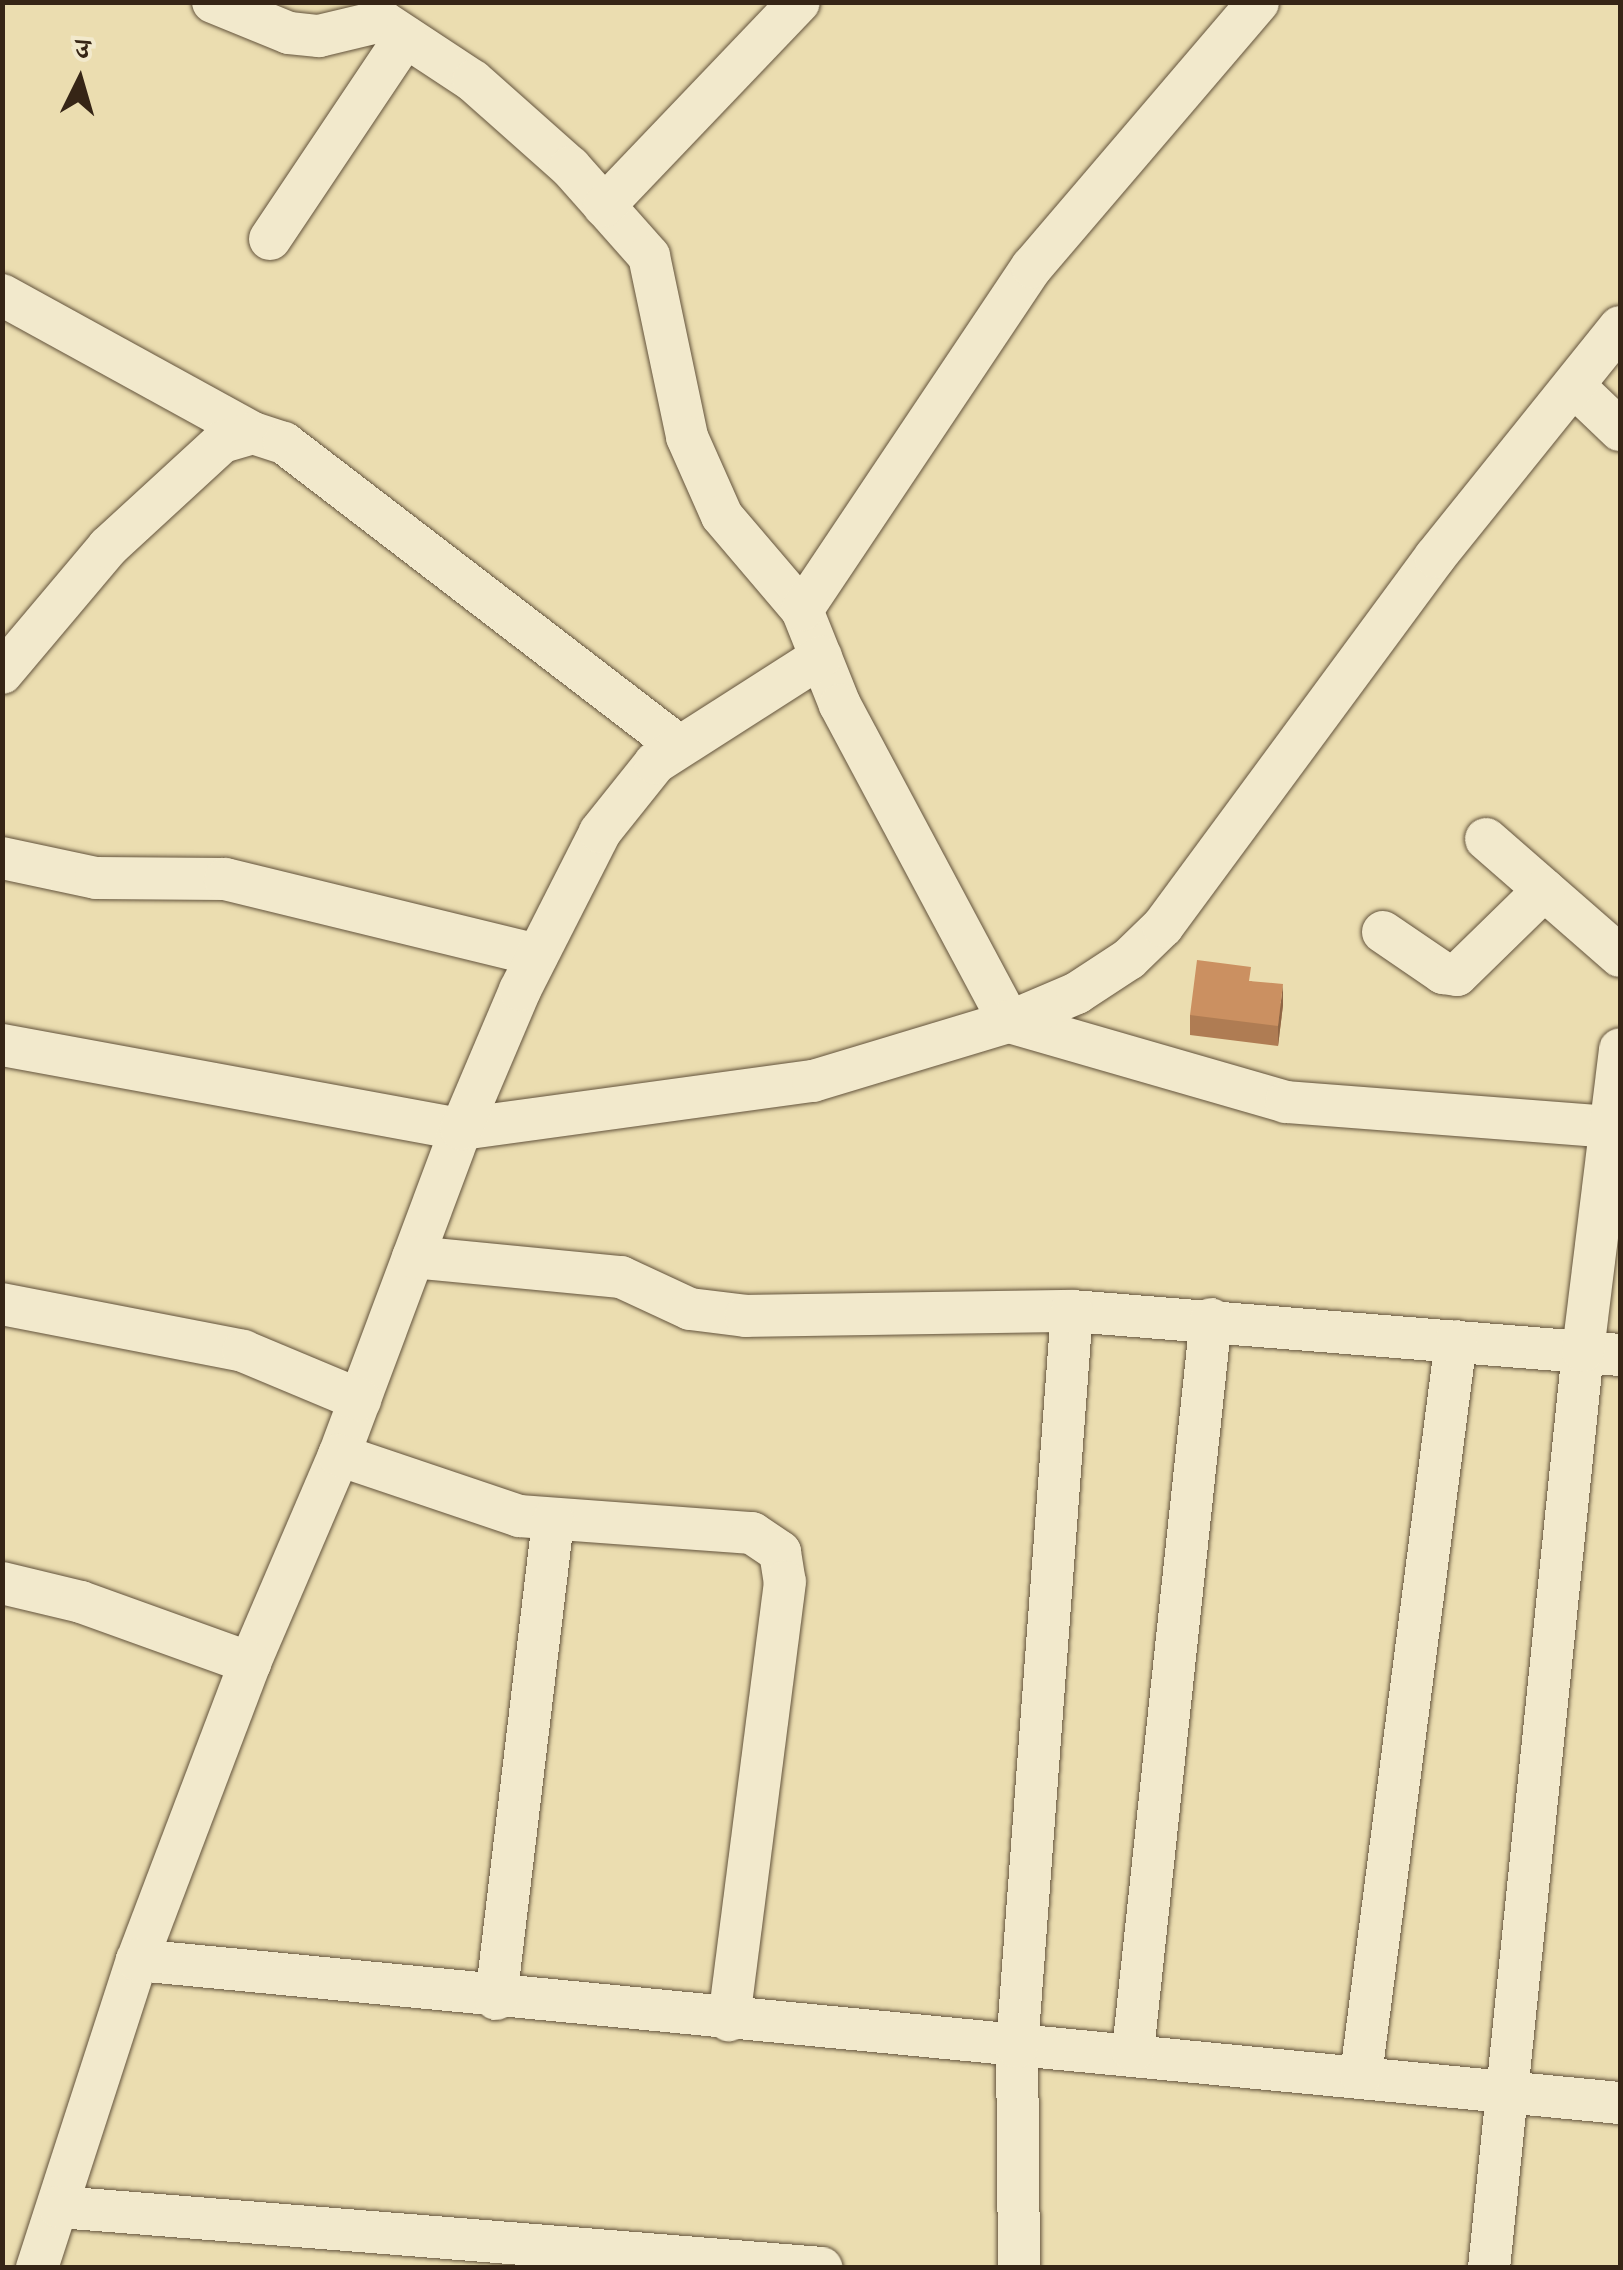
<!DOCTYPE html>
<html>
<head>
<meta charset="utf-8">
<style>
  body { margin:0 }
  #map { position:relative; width:1623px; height:2270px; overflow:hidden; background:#ebddb0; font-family:"IM FELL DW Pica","Noto Serif Devanagari",serif }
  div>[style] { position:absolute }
  .roads { filter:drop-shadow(0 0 2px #63533c) drop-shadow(0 0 2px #63533c) }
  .minor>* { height:42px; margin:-21px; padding:0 21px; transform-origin:21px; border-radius:21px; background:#f2e9cc }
  .wall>* { inset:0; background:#af7c53 }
  .shaded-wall>* { inset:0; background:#8e6544 }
  .building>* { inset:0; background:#cb9061 }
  span { translate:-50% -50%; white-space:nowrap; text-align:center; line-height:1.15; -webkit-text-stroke:8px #f2e9cc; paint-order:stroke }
  .frame { position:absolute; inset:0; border:5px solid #362516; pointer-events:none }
  .north { position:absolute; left:30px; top:30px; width:100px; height:100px; -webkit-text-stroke:8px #f2e9cc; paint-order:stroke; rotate:5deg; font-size:28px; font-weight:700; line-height:40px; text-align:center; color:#362516 }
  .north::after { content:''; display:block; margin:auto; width:35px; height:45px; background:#362516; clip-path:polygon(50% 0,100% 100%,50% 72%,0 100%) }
</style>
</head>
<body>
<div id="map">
  <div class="roads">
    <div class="minor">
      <div style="left:213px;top:2px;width:82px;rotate:22.2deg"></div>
      <div style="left:289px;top:33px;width:30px;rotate:6deg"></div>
      <div style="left:319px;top:36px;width:65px;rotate:-13.4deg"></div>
      <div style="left:382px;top:21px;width:109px;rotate:33.4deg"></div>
      <div style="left:473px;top:81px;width:130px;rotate:41.6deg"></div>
      <div style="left:570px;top:167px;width:119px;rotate:48.4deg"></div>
      <div style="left:649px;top:256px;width:185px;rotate:78.1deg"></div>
      <div style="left:687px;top:437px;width:86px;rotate:66.1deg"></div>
      <div style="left:722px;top:516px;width:123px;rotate:49.6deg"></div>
      <div style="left:802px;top:610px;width:102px;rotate:68.2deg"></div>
      <div style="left:840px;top:705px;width:359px;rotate:61.9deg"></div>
      <div style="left:1009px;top:1022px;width:288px;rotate:16.1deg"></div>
      <div style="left:1286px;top:1102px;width:326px;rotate:4.4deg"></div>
      <div style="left:604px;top:206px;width:282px;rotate:-46.3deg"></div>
      <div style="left:270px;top:239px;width:243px;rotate:-56.2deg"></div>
      <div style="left:2px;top:295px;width:286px;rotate:28.8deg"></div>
      <div style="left:1574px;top:386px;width:64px;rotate:43.7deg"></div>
      <div style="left:802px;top:610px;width:413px;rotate:-56.2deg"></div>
      <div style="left:1032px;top:267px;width:348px;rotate:-49.5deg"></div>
      <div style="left:2px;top:673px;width:165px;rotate:-49.9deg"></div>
      <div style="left:108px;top:547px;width:155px;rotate:-42.6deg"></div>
      <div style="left:222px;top:442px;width:32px;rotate:-16deg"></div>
      <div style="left:253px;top:433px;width:33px;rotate:18deg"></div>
      <div style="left:284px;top:443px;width:498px;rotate:37.5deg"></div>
      <div style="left:1486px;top:839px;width:178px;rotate:41.1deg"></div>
      <div style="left:2px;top:858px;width:96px;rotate:12deg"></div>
      <div style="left:96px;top:878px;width:129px;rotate:0.4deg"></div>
      <div style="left:225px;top:879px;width:321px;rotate:13.7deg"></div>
      <div style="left:1383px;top:932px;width:73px;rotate:34.3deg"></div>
      <div style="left:1443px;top:973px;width:14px;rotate:8deg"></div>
      <div style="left:1457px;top:975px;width:122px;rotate:-44.3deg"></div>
      <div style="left:2px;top:1045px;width:467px;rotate:10.4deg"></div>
      <div style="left:461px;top:1129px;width:348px;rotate:110.5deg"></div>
      <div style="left:339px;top:1455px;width:226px;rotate:113.2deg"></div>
      <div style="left:250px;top:1663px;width:318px;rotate:110.8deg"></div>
      <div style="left:137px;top:1960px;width:324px;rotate:108deg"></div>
      <div style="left:461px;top:1129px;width:355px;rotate:-7.8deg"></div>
      <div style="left:813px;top:1081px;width:205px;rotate:-16.8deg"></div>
      <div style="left:1009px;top:1022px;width:74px;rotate:-23.1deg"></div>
      <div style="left:1077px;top:993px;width:62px;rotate:-33.2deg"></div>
      <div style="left:1129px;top:959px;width:47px;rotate:-44.1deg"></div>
      <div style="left:1163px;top:926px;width:458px;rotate:-53.6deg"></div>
      <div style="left:1435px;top:557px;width:295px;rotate:-51.2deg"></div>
      <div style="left:461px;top:1129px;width:151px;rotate:-67deg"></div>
      <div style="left:520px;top:990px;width:177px;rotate:-63.1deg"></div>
      <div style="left:600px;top:832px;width:88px;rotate:-51.4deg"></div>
      <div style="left:655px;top:763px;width:197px;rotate:-32.6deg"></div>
      <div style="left:413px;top:1257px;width:209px;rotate:5.5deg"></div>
      <div style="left:621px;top:1277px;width:76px;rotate:24.9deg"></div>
      <div style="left:690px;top:1309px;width:56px;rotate:7.1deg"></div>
      <div style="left:746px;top:1316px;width:326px;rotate:-0.9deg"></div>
      <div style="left:1072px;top:1311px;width:550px;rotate:4.59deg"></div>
      <div style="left:2px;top:1304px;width:246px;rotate:11deg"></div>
      <div style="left:243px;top:1351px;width:127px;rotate:22.7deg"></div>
      <div style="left:339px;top:1455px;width:190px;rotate:18.7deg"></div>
      <div style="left:519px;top:1516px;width:234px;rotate:4.2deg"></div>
      <div style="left:752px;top:1533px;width:34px;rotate:34deg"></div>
      <div style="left:780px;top:1552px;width:30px;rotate:81deg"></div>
      <div style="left:785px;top:1582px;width:442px;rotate:97.3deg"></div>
      <div style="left:2px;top:1583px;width:81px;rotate:13.5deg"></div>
      <div style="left:81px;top:1602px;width:180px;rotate:19.8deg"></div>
      <div style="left:137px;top:1960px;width:1490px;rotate:5.51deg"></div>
      <div style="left:496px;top:1999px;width:482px;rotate:-83.2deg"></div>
      <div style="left:1133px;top:2051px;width:736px;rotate:-83.92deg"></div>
      <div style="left:1361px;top:2075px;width:740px;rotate:-82.63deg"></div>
      <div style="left:59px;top:2207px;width:765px;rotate:4.57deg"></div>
      <div style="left:1019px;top:2268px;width:221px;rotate:-90.5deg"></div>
      <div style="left:1017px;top:2047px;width:738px;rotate:-85.73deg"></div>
      <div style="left:1489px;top:2268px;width:922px;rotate:-84.15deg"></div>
      <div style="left:1583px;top:1351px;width:304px;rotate:-83deg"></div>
    </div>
  </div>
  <div class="wall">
    <div style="clip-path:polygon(1251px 981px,1283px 1005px,1278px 1046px,1190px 1035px,1190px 1015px)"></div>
  </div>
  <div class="shaded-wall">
    <div style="clip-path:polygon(1283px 984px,1283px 1005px,1278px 1046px,1278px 1026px)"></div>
  </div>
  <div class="building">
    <div style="clip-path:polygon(1197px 960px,1251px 967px,1249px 981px,1283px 984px,1278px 1026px,1190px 1015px)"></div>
  </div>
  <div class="frame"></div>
  <div class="north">उ</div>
</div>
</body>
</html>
